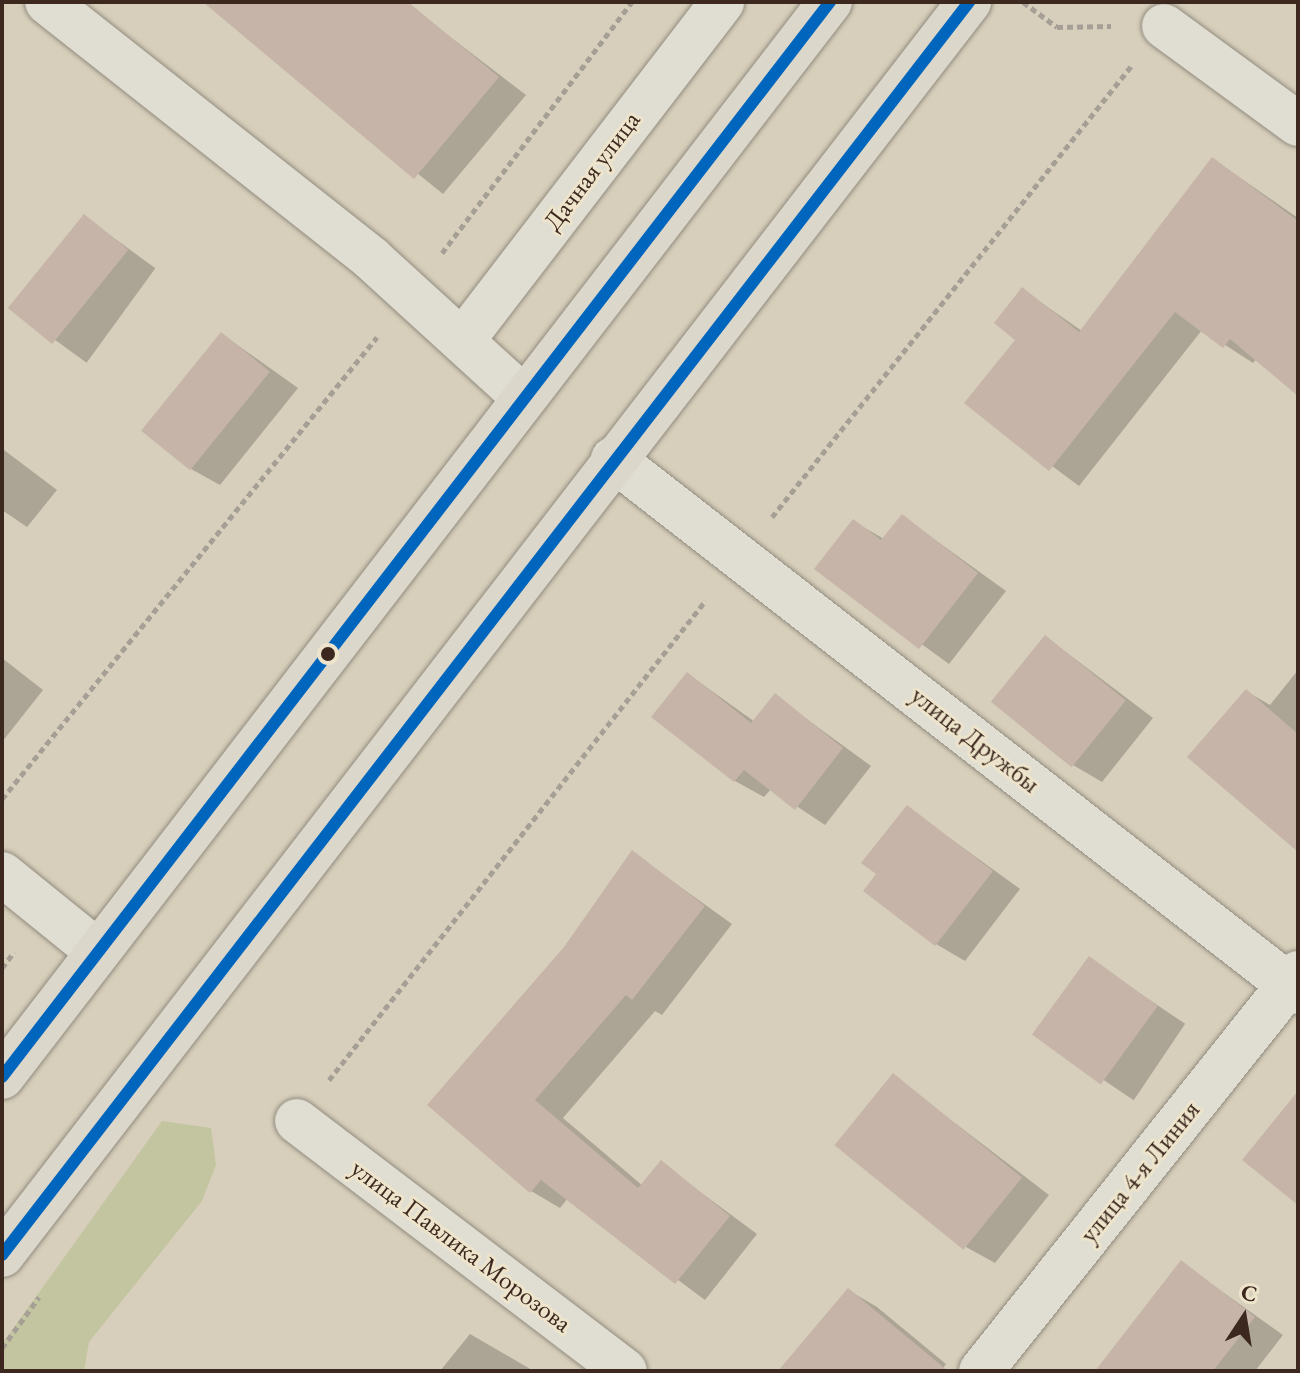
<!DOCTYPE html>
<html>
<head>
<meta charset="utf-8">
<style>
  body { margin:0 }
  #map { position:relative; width:1300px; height:1373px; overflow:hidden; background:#d7cfbb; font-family:"EB Garamond",serif }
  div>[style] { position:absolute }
  .green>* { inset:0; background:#c3c5a1 }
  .shadow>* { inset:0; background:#0003; transform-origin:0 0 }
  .building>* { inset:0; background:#c5b4a7; transform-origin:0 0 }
  .path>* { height:5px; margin-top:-2.5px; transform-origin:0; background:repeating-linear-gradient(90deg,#a59f96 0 6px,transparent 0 10px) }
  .roads { filter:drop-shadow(0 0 2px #928b7f) drop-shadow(0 0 2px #928b7f) }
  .minor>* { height:44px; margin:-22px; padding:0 22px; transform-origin:22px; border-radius:22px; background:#e0ddd2 }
  .trunk>* { height:44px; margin:-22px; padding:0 22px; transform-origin:22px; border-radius:22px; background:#dbd7ca }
  .bus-1>* { height:12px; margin:-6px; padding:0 6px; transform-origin:6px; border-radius:6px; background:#0065bd }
  .dots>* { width:22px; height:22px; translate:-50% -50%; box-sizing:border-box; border:4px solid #ede4cb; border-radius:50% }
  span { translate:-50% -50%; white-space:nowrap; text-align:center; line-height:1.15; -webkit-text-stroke:6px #ede4cb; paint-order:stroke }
  .street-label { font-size:26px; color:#3c281e }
  .frame { position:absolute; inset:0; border:4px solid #3c281e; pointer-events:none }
  .north { position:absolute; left:1204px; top:1277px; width:80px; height:80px; -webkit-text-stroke:6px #ede4cb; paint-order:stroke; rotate:12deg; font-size:22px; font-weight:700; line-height:32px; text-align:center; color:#3c281e }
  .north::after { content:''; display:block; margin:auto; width:28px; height:36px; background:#3c281e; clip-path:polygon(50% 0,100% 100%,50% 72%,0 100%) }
</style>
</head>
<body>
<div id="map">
  <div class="green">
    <div style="clip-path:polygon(162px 1121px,211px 1128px,216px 1165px,202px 1201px,89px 1342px,84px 1371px,2px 1371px,2px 1344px)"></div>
  </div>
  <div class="shadow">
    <div style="clip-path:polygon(205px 2px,415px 10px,526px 95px,443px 194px)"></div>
    <div style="clip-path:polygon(1213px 159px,1298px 218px,1298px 393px,1257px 358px,1253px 363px,1202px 330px,1079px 486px,967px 403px,1018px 339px,1023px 290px,1082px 331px)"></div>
    <div style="left:85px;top:217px;width:87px;height:117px;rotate:36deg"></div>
    <div style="clip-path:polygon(222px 334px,298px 388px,220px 485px,191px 469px)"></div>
    <div style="clip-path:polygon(4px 450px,57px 490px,27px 527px,2px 510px)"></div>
    <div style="clip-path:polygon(902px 516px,1006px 591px,949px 664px,817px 568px,853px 521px,884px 539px)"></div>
    <div style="clip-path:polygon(1046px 637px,1153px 718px,1102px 782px,1073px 765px)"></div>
    <div style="clip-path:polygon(2px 658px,43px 690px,2px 742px)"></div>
    <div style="clip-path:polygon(1298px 670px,1298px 845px,1246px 691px,1270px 705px)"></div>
    <div style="clip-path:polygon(688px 674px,755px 722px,775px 696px,871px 766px,825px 825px,771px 789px,764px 797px,735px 781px)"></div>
    <div style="clip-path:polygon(908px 808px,1020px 889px,965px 961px,936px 944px,879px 874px)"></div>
    <div style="clip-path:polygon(633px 853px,732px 924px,662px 1015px,655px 1011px,563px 1118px,643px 1186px,661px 1163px,757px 1234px,705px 1300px,568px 1198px,560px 1208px,531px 1191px,430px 1105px,565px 948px)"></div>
    <div style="left:1089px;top:959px;width:116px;height:92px;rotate:34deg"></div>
    <div style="clip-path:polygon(893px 1076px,1049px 1195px,995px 1263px,966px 1247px)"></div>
    <div style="clip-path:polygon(1182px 1263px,1283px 1335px,1255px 1371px,1104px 1371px)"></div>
    <div style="clip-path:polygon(848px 1290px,877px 1307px,946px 1364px,941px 1371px,781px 1371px)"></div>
    <div style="clip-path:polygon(470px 1334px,532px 1370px,534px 1371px,440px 1371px)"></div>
  </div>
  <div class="building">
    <div style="clip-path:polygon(203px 2px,408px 2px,499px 77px,414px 179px)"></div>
    <div style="clip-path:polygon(1212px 157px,1298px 221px,1298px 396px,1230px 339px,1223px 348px,1175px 312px,1049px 471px,964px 403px,1015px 340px,994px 323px,1022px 287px,1079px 332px)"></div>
    <div style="left:84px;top:214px;width:57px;height:121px;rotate:39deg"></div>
    <div style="left:221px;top:332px;width:63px;height:127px;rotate:39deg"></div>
    <div style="clip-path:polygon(902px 514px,978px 573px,919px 649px,814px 569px,853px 519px,881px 540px)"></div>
    <div style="left:1045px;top:635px;width:104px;height:86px;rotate:39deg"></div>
    <div style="clip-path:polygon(687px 672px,751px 723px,775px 693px,843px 748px,795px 810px,744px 770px,734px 782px,651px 717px)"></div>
    <div style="clip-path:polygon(1246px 689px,1298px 734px,1298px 852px,1187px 757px)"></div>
    <div style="clip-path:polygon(907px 805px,993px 871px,935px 946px,863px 891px,876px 874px,861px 863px)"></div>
    <div style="clip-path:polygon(632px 850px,705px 906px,632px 1000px,626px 995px,535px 1100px,638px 1188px,661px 1160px,730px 1216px,675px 1284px,541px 1180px,530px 1193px,427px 1105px,564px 947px)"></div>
    <div style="left:1089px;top:956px;width:85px;height:97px;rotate:36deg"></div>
    <div style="left:893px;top:1073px;width:166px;height:93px;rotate:39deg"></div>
    <div style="clip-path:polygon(1298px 1091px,1298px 1205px,1242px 1160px)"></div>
    <div style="clip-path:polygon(1181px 1260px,1255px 1317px,1213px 1371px,1095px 1371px)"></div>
    <div style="clip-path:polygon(848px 1288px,948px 1371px,778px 1371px)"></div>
  </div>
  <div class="path">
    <div style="left:1023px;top:2px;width:42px;rotate:36.3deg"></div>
    <div style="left:1057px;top:27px;width:54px;rotate:-1.1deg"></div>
    <div style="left:442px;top:253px;width:315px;rotate:-52.9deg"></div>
    <div style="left:772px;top:517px;width:578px;rotate:-51.46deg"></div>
    <div style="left:2px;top:799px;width:595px;rotate:-50.93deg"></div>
    <div style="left:2px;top:968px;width:20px;rotate:-53deg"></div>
    <div style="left:329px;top:1080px;width:610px;rotate:-51.85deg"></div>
    <div style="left:2px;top:1348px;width:63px;rotate:-54deg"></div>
  </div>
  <div class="roads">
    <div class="minor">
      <div style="left:47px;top:2px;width:414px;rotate:38.3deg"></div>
      <div style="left:372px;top:259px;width:205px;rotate:42.4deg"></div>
      <div style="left:1164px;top:26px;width:166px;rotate:36.2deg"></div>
      <div style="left:463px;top:340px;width:426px;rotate:-52.5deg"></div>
      <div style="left:613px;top:459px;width:868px;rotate:37.89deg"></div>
      <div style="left:2px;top:874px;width:122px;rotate:39deg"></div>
      <div style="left:297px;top:1121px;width:412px;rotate:37.3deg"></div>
      <div style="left:981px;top:1371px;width:509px;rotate:-51.46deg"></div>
    </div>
    <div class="trunk">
      <div style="left:2px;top:1077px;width:1357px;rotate:-52.4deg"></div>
      <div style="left:2px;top:1255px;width:1583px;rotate:-52.34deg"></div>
    </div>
  </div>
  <div class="bus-1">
    <div style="left:2px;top:1077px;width:1357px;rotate:-52.4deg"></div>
    <div style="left:2px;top:1255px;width:1583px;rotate:-52.34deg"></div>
  </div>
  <div class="dots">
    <div style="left:328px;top:654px;background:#3c281e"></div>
  </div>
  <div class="street-label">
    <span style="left:592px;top:171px;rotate:-53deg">Дачная улица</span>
    <span style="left:975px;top:740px;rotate:38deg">улица Дружбы</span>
    <span style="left:1140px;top:1172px;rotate:-51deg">улица 4-я Линия</span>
    <span style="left:461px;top:1246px;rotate:37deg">улица Павлика Морозова</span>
  </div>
  <div class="frame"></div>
  <div class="north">С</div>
</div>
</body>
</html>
